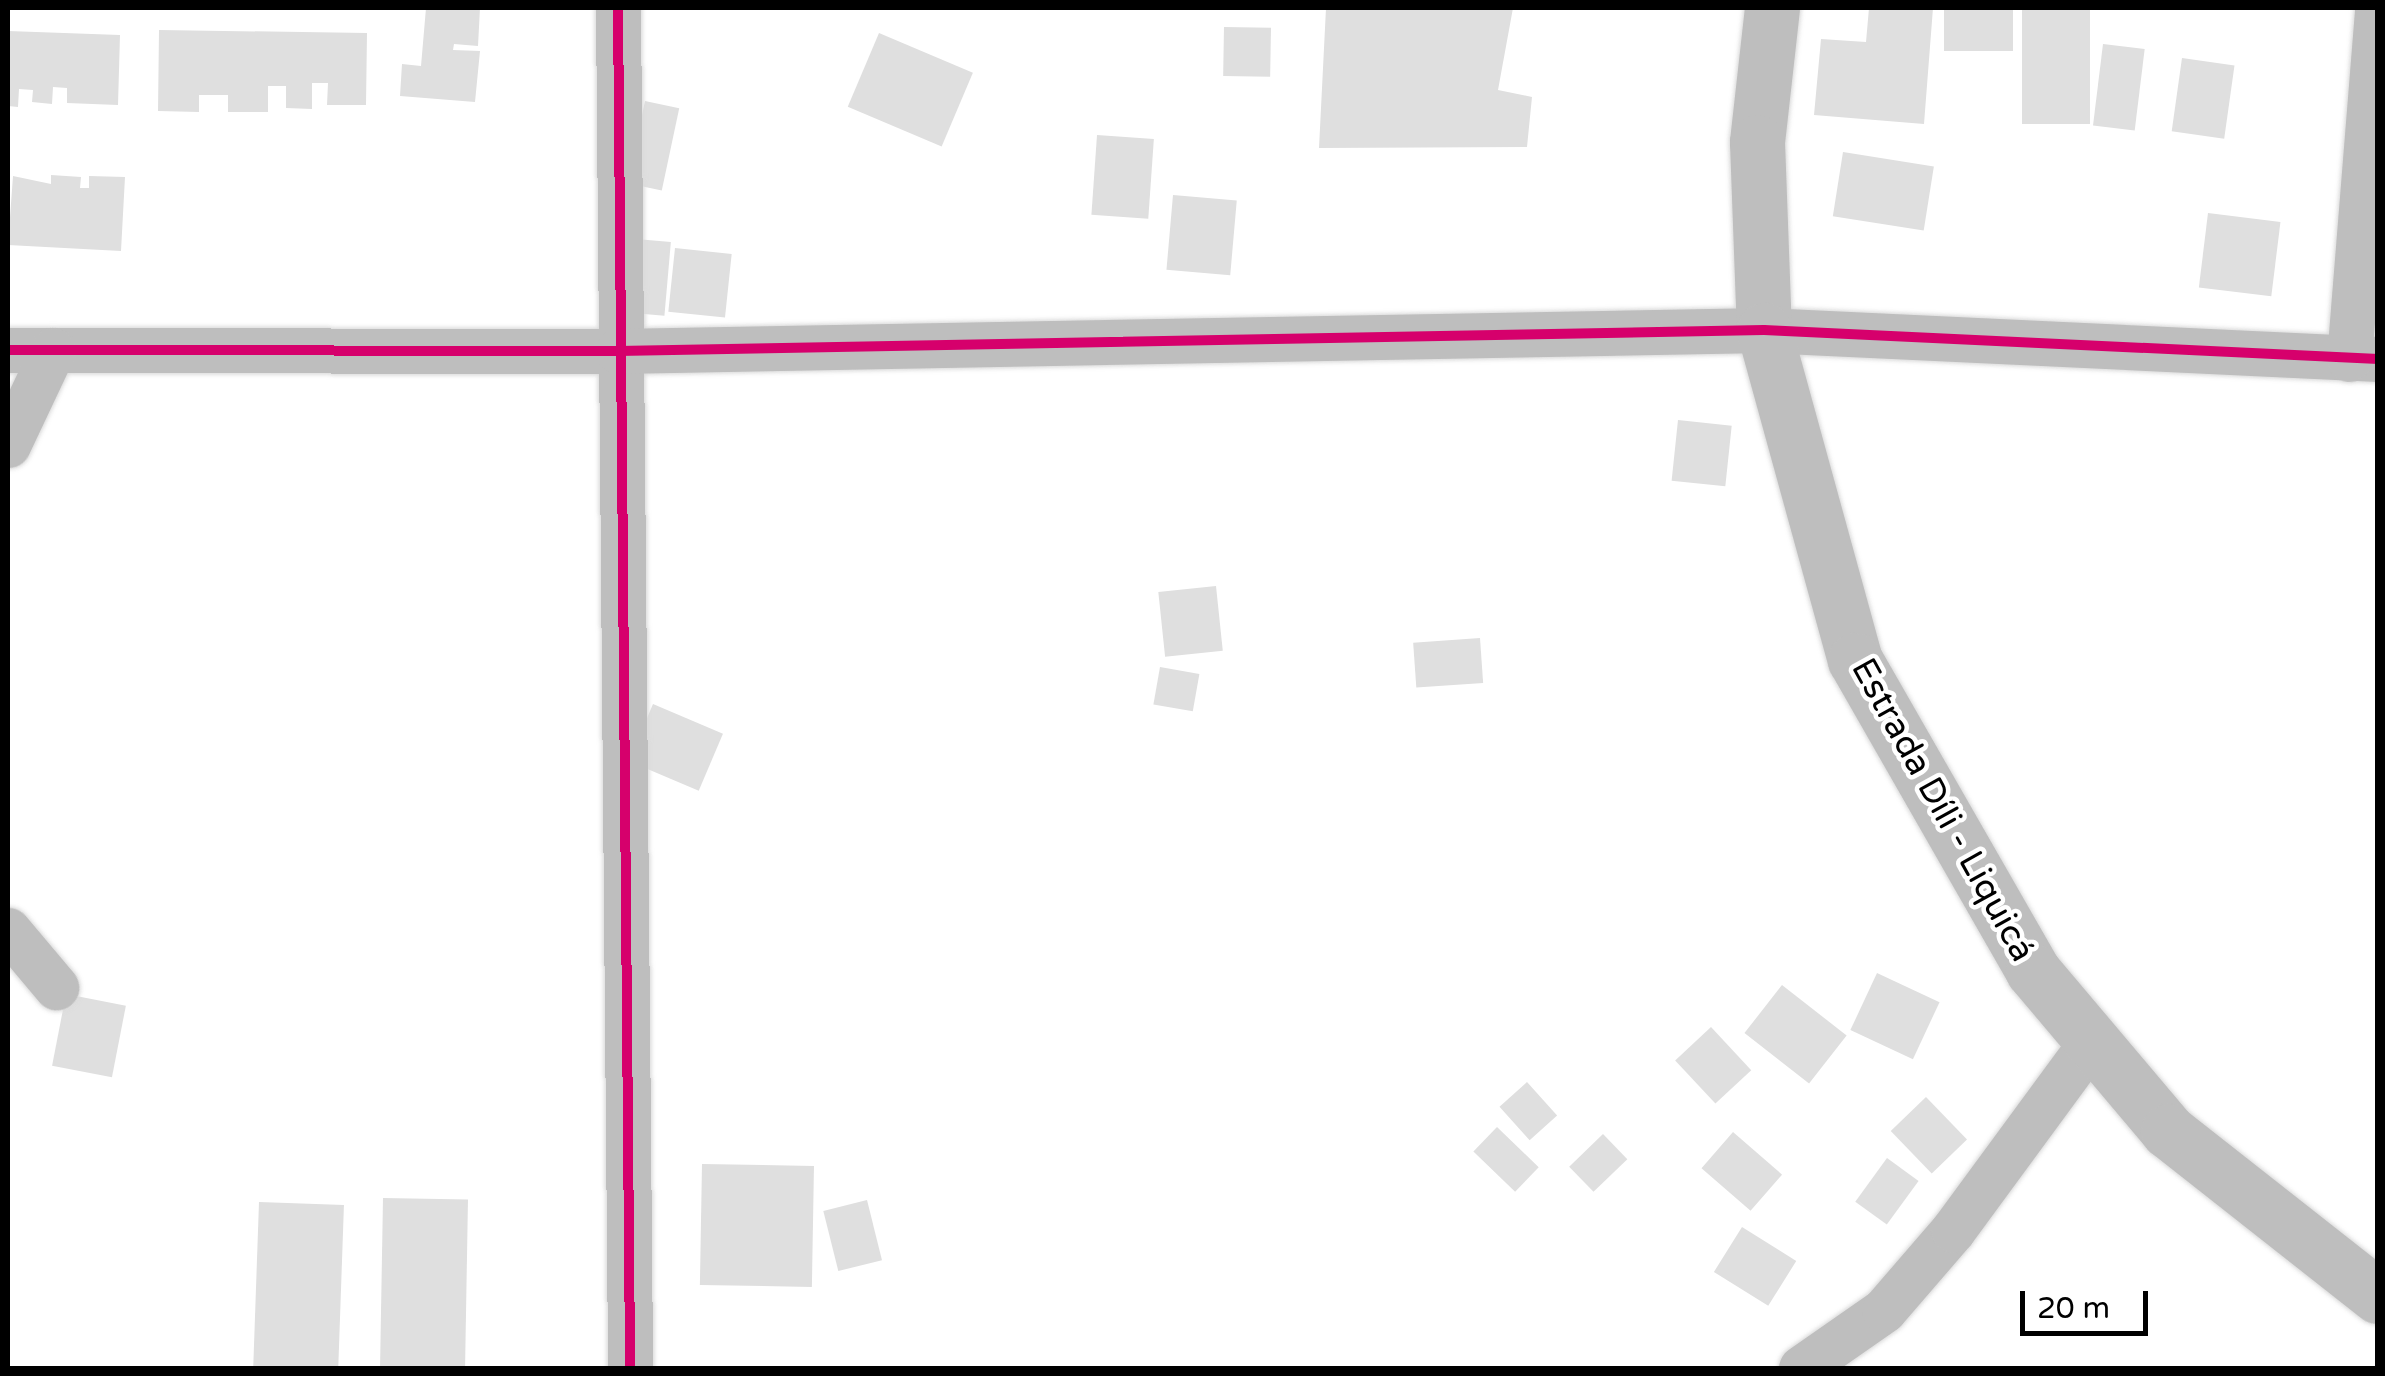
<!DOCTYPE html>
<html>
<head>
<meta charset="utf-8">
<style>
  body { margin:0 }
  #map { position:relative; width:2385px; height:1376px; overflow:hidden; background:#fff; font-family:"Varela Round",sans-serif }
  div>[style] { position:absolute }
  .building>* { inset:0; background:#dfdfdf; transform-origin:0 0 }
  .roads { filter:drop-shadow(0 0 2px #dbdbdb) drop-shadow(0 0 2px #dbdbdb) }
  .minor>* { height:45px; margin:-22.5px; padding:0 22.5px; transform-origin:22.5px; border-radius:22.5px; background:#bebebe }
  .primary>* { height:55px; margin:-27.5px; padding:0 27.5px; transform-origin:27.5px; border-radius:27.5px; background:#bebebe }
  .cycleway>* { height:10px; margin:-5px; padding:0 5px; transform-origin:5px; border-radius:5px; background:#d6006c }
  span { translate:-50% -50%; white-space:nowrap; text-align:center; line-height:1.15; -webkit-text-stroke:9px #fff; paint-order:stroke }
  .street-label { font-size:35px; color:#000 }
  .frame { position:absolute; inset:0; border:10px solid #000; pointer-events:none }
  .scale { position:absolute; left:2020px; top:1291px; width:128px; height:45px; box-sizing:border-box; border:5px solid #000; border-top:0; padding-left:12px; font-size:30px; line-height:35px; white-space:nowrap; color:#000; -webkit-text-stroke:8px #fff; paint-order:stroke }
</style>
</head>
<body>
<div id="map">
  <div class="building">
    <div style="clip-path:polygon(426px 8px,480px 8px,478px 46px,454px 44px,453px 50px,480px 51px,475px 102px,400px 96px,402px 64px,421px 66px)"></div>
    <div style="clip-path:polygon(1326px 8px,1513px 8px,1498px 90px,1532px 97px,1527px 147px,1319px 148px)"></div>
    <div style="clip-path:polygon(1869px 8px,1933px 8px,1924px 124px,1814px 115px,1821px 39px,1866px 42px)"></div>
    <div style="left:1944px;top:8px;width:69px;height:43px"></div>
    <div style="left:2022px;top:8px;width:68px;height:116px"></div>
    <div style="left:1224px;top:27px;width:47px;height:49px;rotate:1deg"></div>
    <div style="clip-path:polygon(159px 30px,367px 33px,366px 105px,327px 105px,328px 83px,312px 83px,312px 109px,286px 108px,286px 86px,268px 86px,268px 112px,228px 112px,228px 95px,199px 95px,199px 112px,158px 111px)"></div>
    <div style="clip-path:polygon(8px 31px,120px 35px,118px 105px,67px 103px,67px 88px,53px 87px,52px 104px,32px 102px,33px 90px,19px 89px,18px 107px,8px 106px)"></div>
    <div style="left:879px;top:33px;width:102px;height:80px;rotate:23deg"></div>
    <div style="left:2103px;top:44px;width:42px;height:82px;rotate:7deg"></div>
    <div style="left:2182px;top:58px;width:53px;height:74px;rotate:8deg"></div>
    <div style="left:645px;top:101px;width:35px;height:84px;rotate:12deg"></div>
    <div style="left:1097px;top:135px;width:57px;height:80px;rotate:4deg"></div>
    <div style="left:1843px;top:152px;width:92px;height:65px;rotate:9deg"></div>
    <div style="clip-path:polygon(51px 175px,81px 177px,80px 188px,89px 188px,89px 176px,125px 177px,121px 251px,8px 245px,13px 176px,51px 184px)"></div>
    <div style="left:1173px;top:195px;width:64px;height:75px;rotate:5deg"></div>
    <div style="left:2208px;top:213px;width:73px;height:75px;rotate:7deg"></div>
    <div style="left:636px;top:239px;width:35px;height:74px;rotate:5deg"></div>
    <div style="left:675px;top:248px;width:57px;height:64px;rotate:6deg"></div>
    <div style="left:1678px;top:420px;width:54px;height:61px;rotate:6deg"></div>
    <div style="left:1216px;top:586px;width:65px;height:58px;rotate:84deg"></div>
    <div style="left:1480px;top:638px;width:45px;height:67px;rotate:86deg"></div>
    <div style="left:1160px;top:667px;width:40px;height:38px;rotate:10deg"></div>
    <div style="left:653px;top:704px;width:76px;height:62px;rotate:23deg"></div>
    <div style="left:1877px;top:973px;width:69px;height:63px;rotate:25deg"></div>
    <div style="left:1782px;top:985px;width:82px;height:61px;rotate:38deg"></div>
    <div style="left:66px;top:994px;width:61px;height:73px;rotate:11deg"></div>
    <div style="left:1711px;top:1027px;width:59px;height:49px;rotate:47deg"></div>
    <div style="left:1527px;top:1082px;width:45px;height:37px;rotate:48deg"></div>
    <div style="left:1926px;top:1097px;width:59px;height:49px;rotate:46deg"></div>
    <div style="left:1497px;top:1127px;width:58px;height:34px;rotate:44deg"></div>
    <div style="left:1733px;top:1132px;width:65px;height:48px;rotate:41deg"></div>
    <div style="left:1603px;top:1134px;width:35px;height:47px;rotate:46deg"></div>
    <div style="left:1887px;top:1158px;width:39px;height:54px;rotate:36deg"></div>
    <div style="left:702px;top:1164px;width:112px;height:121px;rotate:1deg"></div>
    <div style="left:383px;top:1198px;width:85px;height:170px;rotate:1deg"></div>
    <div style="left:867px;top:1200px;width:62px;height:45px;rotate:76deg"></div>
    <div style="left:259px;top:1202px;width:85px;height:166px;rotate:2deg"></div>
    <div style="left:1742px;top:1227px;width:64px;height:53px;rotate:32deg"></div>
  </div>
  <div class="roads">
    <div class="minor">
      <div style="left:618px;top:8px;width:1360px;rotate:89.49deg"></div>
      <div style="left:8px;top:350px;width:610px;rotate:0.09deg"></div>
      <div style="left:618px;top:351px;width:1146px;rotate:-1.05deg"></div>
      <div style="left:1764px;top:330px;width:615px;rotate:2.7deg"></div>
      <div style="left:2349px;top:359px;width:352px;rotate:-85.4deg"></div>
      <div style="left:8px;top:445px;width:105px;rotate:-64.7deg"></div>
      <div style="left:8px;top:930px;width:75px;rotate:49.9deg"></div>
      <div style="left:1801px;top:1368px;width:101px;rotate:-34.9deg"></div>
      <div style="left:1884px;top:1310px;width:106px;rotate:-49.2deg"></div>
      <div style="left:1953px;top:1230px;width:235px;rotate:-53.7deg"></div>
    </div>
    <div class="primary">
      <div style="left:1772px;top:8px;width:135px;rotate:96.4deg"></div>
      <div style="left:1757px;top:142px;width:188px;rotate:87.9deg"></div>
      <div style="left:1764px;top:330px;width:342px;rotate:74.6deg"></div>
      <div style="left:1855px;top:660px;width:358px;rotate:60.2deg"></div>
      <div style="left:2033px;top:971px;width:209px;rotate:49.8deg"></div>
      <div style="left:2168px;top:1131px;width:267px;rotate:38.2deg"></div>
    </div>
  </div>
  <div class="cycleway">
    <div style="left:618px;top:8px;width:1360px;rotate:89.49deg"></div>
    <div style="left:8px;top:350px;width:610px;rotate:0.09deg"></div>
    <div style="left:618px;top:351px;width:1146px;rotate:-1.05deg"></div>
    <div style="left:1764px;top:330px;width:615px;rotate:2.7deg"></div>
  </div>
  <div class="street-label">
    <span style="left:1943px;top:810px;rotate:61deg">Estrada Díli - Liquicá</span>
  </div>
  <div class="frame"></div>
  <div class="scale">20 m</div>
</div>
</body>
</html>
